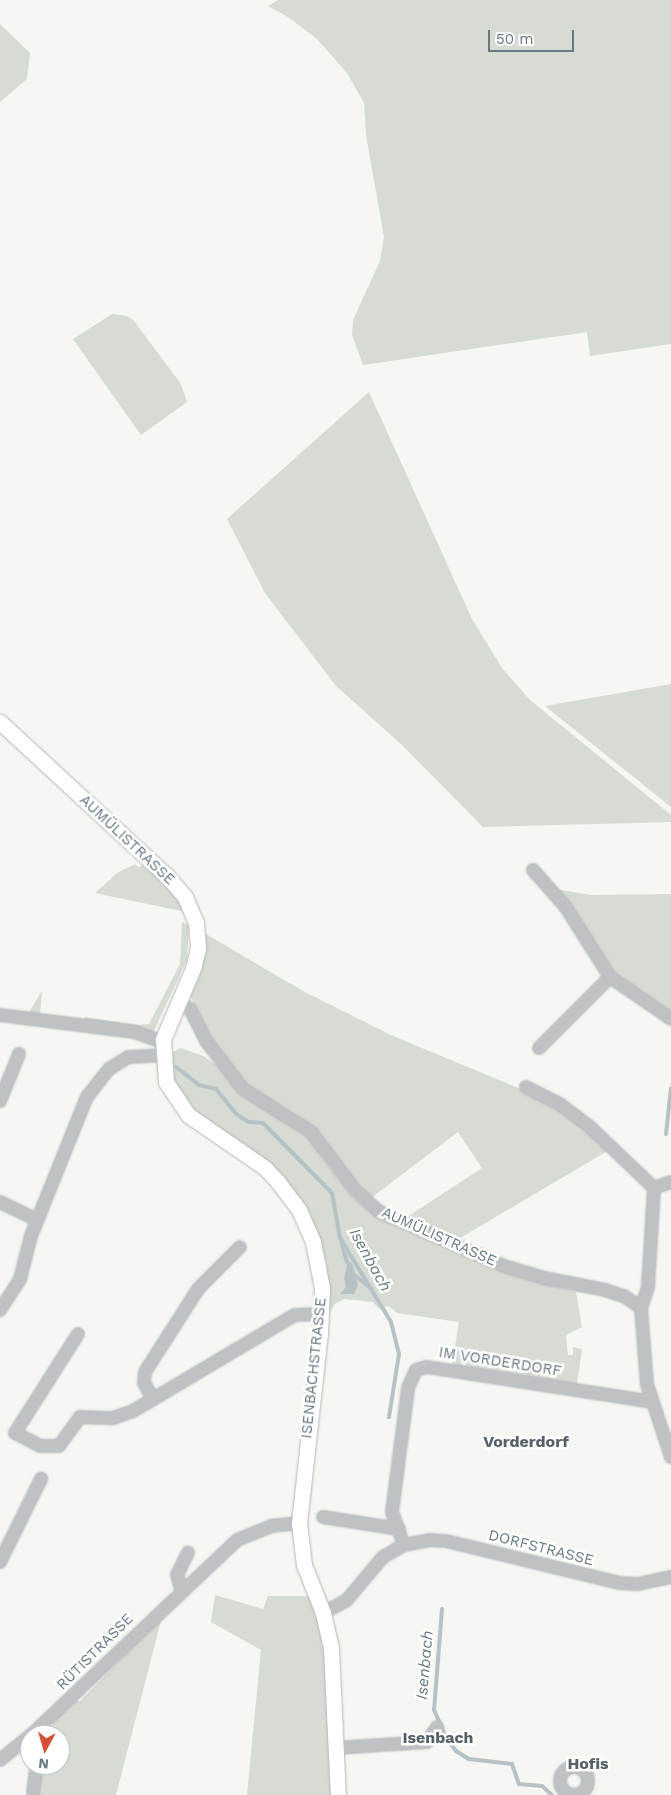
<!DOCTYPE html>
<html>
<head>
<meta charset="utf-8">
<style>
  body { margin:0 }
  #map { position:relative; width:671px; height:1795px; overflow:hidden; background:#f6f6f3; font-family:"Work Sans",sans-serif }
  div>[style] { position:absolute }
  .green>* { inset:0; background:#d6dbd3 }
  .water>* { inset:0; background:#b6c2c5 }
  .stream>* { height:4px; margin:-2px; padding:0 2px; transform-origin:2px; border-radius:2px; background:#b6c2c5 }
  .roads { filter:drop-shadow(0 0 1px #b2b6b9) drop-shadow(0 0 1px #b2b6b9) }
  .minor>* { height:12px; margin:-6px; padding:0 6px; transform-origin:6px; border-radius:6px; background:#bec2c5 }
  .minor>.ring { margin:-6px; padding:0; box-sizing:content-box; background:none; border:12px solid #bec2c5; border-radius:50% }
  .major>* { height:15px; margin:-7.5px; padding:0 7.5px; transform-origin:7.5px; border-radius:7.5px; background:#fff }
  span { translate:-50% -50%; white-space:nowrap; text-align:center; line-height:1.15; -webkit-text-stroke:5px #fff; paint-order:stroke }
  .street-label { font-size:15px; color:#687882 }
  .water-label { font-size:16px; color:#63787e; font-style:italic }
  .neighbourhood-label { font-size:16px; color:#556067; font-weight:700 }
  .north { position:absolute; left:20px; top:1725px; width:50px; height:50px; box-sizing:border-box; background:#fff; border:1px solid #c3c9cd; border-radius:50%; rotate:186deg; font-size:14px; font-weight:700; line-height:20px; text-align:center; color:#687882 }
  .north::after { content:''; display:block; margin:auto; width:18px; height:22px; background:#d45135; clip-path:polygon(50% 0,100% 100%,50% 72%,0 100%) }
  .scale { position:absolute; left:488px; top:30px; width:86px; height:22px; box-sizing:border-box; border:2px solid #687882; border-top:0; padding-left:6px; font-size:15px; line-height:18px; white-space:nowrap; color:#687882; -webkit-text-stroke:4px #fff; paint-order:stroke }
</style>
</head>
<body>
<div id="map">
  <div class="green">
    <div style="clip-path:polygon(278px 0,671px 0,671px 344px,590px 356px,587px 332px,363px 365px,352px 335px,353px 320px,380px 261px,384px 237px,366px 135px,364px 103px,347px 73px,317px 39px,288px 17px,268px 6px)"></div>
    <div style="clip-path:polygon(0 24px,30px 53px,27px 79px,0 102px)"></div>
    <div style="clip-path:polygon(112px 314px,127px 316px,134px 321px,181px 384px,187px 402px,141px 435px,73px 339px)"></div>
    <div style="clip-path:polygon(369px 392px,472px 619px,502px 668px,530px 700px,671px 815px,671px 822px,483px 827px,402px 745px,336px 686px,265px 593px,227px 519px)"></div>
    <div style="clip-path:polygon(671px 684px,671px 807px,545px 706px)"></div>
    <div style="clip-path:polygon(135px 864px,138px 867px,145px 865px,165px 885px,177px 899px,183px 908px,181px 911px,95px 893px,117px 873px)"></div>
    <div style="clip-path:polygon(555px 889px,592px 895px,671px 894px,671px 1015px,608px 969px)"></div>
    <div style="clip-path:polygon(182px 922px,189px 926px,187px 960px,153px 1033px,27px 1015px,42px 991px,40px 1015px,84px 1021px,85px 1017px,139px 1025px,149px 1024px,180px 964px)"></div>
    <div style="clip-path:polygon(206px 934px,303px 991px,393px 1036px,523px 1090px,564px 1114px,609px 1150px,455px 1241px,404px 1219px,482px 1168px,458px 1132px,371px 1198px,349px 1177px,328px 1147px,319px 1154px,352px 1197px,381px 1218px,521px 1278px,576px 1292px,582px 1327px,566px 1335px,568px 1355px,573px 1355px,573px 1347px,582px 1349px,577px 1384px,452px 1365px,459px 1322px,397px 1313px,389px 1306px,379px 1309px,373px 1302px,344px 1299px,335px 1304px,327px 1317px,327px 1265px,319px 1235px,296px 1193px,270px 1164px,205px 1121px,184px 1101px,173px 1077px,173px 1052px,181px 1048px,203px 1056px,220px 1067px,213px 1041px,190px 995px,203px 935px)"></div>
    <div style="clip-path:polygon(215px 1595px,263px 1609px,268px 1596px,309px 1596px,319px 1624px,325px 1658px,331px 1795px,247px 1795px,261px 1650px,211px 1622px)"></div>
    <div style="clip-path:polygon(162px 1617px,116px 1795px,35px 1795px,40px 1765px,60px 1765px,60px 1735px,47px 1735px,55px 1720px,76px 1700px,80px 1701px)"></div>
  </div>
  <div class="water">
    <div style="clip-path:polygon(348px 1261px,352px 1263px,358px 1285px,354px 1294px,340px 1294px,346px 1287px,344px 1279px)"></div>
  </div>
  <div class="stream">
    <div style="left:176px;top:1067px;width:29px;rotate:38deg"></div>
    <div style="left:199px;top:1085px;width:17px;rotate:13deg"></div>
    <div style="left:216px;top:1089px;width:32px;rotate:51deg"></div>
    <div style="left:236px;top:1114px;width:15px;rotate:32deg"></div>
    <div style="left:249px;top:1122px;width:14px;rotate:4deg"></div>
    <div style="left:263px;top:1123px;width:98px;rotate:45.4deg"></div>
    <div style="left:332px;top:1193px;width:46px;rotate:79.9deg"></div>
    <div style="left:340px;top:1238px;width:98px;rotate:58.7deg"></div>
    <div style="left:391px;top:1322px;width:33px;rotate:76deg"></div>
    <div style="left:399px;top:1354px;width:64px;rotate:99deg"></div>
    <div style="left:666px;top:1134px;width:46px;rotate:-83.8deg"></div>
    <div style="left:341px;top:1240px;width:23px;rotate:75deg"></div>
    <div style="left:354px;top:1275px;width:23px;rotate:38deg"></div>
    <div style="left:442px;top:1609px;width:101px;rotate:94.5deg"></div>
    <div style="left:434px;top:1710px;width:32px;rotate:66deg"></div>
    <div style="left:447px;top:1739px;width:15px;rotate:53deg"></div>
    <div style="left:456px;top:1751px;width:15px;rotate:32deg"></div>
    <div style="left:469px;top:1759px;width:43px;rotate:6.6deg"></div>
    <div style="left:512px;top:1764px;width:21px;rotate:71deg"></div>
    <div style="left:519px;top:1784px;width:23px;rotate:5deg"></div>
    <div style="left:542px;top:1786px;width:13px;rotate:42deg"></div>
  </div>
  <div class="roads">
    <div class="minor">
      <div style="left:533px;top:870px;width:48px;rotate:48.4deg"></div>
      <div style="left:565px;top:906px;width:84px;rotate:57.6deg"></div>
      <div style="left:610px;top:977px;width:74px;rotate:34.5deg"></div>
      <div style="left:178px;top:1002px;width:14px;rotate:30deg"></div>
      <div style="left:190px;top:1009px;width:37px;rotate:63deg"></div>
      <div style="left:207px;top:1042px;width:59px;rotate:52.5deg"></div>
      <div style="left:243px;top:1089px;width:80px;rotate:32.3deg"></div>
      <div style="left:311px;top:1132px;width:73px;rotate:52.8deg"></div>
      <div style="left:355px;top:1190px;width:31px;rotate:42deg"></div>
      <div style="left:378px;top:1211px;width:137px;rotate:23.6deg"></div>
      <div style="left:504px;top:1266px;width:42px;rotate:16.7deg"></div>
      <div style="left:544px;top:1278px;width:62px;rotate:11.1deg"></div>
      <div style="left:605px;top:1290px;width:20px;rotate:18deg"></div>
      <div style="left:624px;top:1296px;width:21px;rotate:35deg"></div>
      <div style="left:0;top:1015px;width:136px;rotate:7.2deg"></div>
      <div style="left:135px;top:1032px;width:30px;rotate:20deg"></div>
      <div style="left:539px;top:1048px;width:100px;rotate:-45deg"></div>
      <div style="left:526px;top:1087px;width:39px;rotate:27deg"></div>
      <div style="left:561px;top:1105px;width:35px;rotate:37deg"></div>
      <div style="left:589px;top:1126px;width:90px;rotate:43.6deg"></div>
      <div style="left:0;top:1101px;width:51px;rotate:-68deg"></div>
      <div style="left:671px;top:1182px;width:18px;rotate:161deg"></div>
      <div style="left:654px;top:1188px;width:99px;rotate:93.5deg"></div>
      <div style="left:648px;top:1287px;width:22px;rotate:108deg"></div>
      <div style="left:641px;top:1308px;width:76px;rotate:85.5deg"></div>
      <div style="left:647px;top:1384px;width:77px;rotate:71.8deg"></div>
      <div style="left:0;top:1202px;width:41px;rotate:25.9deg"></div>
      <div style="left:0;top:1310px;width:37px;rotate:-57deg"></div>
      <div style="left:20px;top:1279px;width:44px;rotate:-75.7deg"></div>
      <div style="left:31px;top:1236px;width:150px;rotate:-68.1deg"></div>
      <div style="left:87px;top:1097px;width:36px;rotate:-52deg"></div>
      <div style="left:109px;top:1069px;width:22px;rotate:-32deg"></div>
      <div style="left:128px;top:1057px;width:35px;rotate:-3deg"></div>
      <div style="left:78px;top:1334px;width:117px;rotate:122.5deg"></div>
      <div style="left:15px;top:1433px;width:28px;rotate:27deg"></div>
      <div style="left:40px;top:1446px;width:19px"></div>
      <div style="left:59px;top:1446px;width:36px;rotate:-54deg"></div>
      <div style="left:80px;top:1417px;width:33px;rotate:2deg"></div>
      <div style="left:113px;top:1418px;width:21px;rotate:-19deg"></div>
      <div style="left:133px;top:1411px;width:188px;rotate:-30.7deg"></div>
      <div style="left:295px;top:1315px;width:26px;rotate:-2deg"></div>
      <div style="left:153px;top:1399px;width:18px;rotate:-119deg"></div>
      <div style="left:144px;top:1383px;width:11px;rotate:-85deg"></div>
      <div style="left:145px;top:1372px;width:98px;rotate:-57.4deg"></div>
      <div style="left:198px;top:1289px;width:59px;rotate:-45deg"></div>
      <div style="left:323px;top:1517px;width:77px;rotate:9deg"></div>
      <div style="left:404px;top:1545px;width:35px;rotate:-110deg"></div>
      <div style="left:392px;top:1512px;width:125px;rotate:-82.6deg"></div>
      <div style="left:408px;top:1388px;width:20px;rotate:-66deg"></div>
      <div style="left:416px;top:1370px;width:11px;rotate:-15deg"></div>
      <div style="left:427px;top:1367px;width:228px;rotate:8.8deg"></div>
      <div style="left:0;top:1562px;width:93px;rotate:-63.7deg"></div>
      <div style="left:182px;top:1592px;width:18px;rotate:-106deg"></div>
      <div style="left:177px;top:1575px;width:25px;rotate:-64deg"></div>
      <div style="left:323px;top:1613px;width:26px;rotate:-28deg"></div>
      <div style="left:346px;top:1601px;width:57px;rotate:-49.9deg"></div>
      <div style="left:383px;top:1557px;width:24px;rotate:-30deg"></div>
      <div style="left:404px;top:1545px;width:26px;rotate:-11deg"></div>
      <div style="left:430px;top:1540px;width:16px;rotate:4deg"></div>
      <div style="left:446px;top:1541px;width:178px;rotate:13.6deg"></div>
      <div style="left:619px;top:1583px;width:19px;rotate:3deg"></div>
      <div style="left:638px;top:1584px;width:34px;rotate:-12deg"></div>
      <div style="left:31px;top:1735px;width:284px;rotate:-43.4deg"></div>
      <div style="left:237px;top:1540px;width:37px;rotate:-22deg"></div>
      <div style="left:271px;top:1526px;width:28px;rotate:-6deg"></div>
      <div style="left:335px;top:1748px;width:92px;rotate:-3.7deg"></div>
      <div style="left:427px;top:1742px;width:18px;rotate:-56deg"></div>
      <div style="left:0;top:1760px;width:38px;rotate:-39deg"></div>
      <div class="ring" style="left:560px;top:1767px;width:16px;height:16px"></div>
      <div style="left:33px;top:1792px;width:27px;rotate:-82deg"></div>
    </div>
    <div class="major">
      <div style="left:0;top:722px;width:226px;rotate:42.7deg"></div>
      <div style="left:166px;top:875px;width:29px;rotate:49deg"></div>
      <div style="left:185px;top:897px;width:28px;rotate:67deg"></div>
      <div style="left:196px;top:923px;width:25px;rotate:85deg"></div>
      <div style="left:198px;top:948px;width:18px;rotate:103deg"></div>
      <div style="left:194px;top:966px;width:79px;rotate:113deg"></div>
      <div style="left:163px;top:1039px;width:43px;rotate:86deg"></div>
      <div style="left:166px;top:1082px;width:40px;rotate:56deg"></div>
      <div style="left:188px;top:1115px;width:93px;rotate:34.5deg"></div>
      <div style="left:265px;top:1168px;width:19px;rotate:47deg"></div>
      <div style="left:278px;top:1182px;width:35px;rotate:53deg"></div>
      <div style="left:299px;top:1210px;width:35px;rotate:66deg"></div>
      <div style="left:313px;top:1242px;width:47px;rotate:78.9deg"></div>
      <div style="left:322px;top:1288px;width:45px;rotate:92.5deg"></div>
      <div style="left:320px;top:1333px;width:191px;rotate:96.3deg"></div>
      <div style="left:299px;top:1523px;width:42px;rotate:83.2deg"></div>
      <div style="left:304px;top:1565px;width:52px;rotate:68.4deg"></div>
      <div style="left:323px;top:1613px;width:37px;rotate:77deg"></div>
      <div style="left:331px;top:1649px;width:146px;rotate:87.3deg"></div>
    </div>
  </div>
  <div class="street-label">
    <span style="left:127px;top:840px;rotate:43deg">AUMÜLISTRASSE</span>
    <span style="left:439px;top:1237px;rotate:24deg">AUMÜLISTRASSE</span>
    <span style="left:500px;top:1362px;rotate:9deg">IM VORDERDORF</span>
    <span style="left:314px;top:1368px;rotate:-84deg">ISENBACHSTRASSE</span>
    <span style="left:541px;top:1548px;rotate:14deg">DORFSTRASSE</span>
    <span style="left:95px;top:1652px;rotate:-45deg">RÜTISTRASSE</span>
  </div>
  <div class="water-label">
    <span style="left:370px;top:1260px;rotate:61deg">Isenbach</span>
    <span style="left:425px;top:1665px;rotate:-85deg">Isenbach</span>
  </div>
  <div class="neighbourhood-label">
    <span style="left:526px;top:1442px">Vorderdorf</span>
    <span style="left:438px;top:1738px">Isenbach</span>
    <span style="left:588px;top:1764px">Hofis</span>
  </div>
  <div class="north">N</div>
  <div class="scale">50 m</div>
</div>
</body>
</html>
